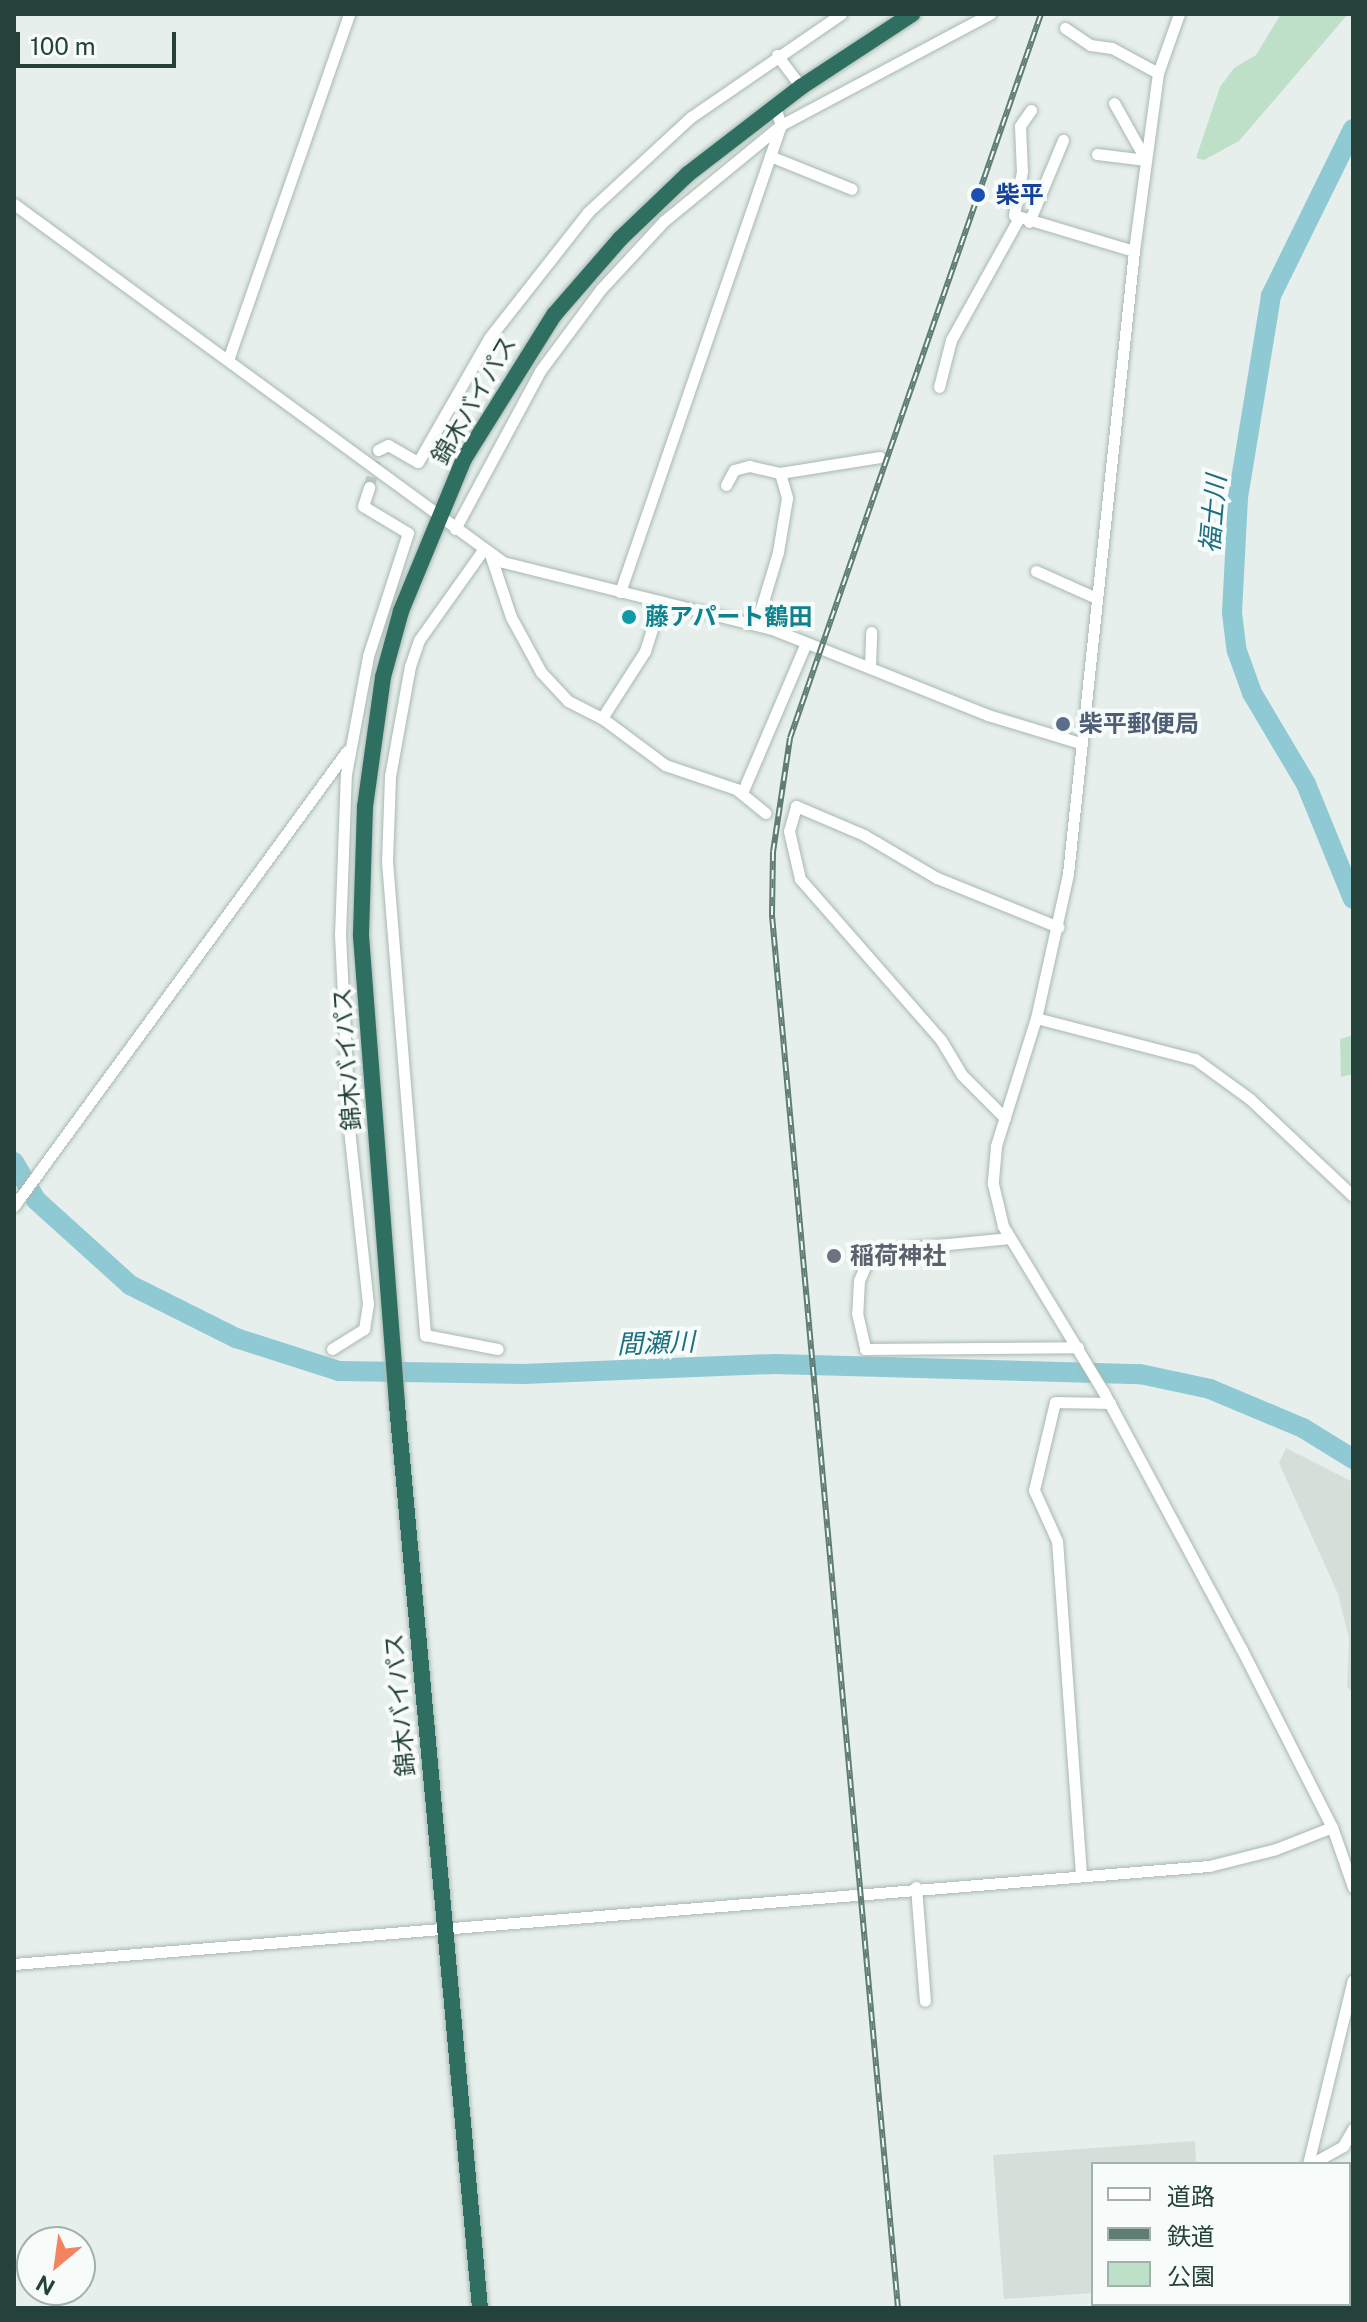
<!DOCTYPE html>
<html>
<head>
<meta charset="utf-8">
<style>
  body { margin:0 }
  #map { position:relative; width:1367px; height:2322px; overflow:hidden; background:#e6efeb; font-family:"Public Sans","Noto Sans JP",sans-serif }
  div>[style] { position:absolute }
  .built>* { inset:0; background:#d4dfda }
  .green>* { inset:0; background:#bfe0c8 }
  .river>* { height:20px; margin:-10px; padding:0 10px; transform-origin:10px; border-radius:10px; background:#8ec9d4 }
  .minor-tunnel>* { height:11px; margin-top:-5.5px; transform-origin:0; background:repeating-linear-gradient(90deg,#bfccc8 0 11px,transparent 0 16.5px) }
  .roads { filter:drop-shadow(0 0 2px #a8b8b2) drop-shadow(0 0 2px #a8b8b2) }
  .minor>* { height:11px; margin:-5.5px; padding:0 5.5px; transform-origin:5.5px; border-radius:5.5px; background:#fff }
  .highway>* { height:16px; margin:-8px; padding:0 8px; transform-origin:8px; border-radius:8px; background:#2f6f62 }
  .rail>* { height:6px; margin-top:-3px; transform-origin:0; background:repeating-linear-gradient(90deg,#f7fbf9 0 9px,#5f7d75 0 18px); box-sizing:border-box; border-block:2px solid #5f7d75 }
  .dots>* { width:22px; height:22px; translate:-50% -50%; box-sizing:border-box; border:4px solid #f7fbf9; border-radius:50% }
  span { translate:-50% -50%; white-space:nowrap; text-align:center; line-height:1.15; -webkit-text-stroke:8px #f7fbf9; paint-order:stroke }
  .transit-label { font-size:24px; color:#164399; font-weight:700 }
  .left { translate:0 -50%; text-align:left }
  .street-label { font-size:24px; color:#24423a }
  .culture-label { font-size:24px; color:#0d838f; font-weight:700 }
  .service-label { font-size:24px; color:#4e5e75; font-weight:700 }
  .worship-label { font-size:24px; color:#5b616d; font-weight:700 }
  .water-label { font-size:26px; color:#1c6f80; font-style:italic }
  .frame { position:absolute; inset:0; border:16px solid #24423a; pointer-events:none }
  .legend { position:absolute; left:1091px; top:2162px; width:260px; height:144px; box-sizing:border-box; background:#f7fbf9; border:2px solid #a3b1ad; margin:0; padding:10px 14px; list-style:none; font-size:24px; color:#24423a }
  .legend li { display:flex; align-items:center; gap:16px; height:40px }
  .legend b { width:40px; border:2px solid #a3b1ad }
  .north { position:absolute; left:16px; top:2226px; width:80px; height:80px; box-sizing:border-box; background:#f7fbf9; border:2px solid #a3b1ad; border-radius:50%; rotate:209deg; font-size:22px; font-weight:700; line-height:32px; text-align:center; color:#24423a }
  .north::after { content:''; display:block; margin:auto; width:28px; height:36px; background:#f4845f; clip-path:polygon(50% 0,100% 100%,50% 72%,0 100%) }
  .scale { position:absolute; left:16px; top:32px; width:160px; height:36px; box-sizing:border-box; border:4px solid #24423a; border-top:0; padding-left:10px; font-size:24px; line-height:28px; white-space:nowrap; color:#24423a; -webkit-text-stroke:6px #f7fbf9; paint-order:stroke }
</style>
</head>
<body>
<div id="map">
  <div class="built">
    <div style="clip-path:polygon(1286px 1448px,1353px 1482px,1353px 1694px,1347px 1686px,1349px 1638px,1338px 1594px,1279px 1463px)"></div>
    <div style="clip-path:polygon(1195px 2141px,1196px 2164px,1093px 2164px,1093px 2293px,1004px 2299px,993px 2155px)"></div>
  </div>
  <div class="green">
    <div style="clip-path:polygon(1281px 14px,1348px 14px,1239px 141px,1204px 160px,1196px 158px,1220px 87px,1234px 68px,1256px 55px)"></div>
    <div style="clip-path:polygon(1353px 1035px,1353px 1074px,1341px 1077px,1340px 1039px)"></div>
  </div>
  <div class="river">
    <div style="left:1353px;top:129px;width:186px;rotate:116.2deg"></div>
    <div style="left:1271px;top:296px;width:205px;rotate:99.3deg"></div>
    <div style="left:1238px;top:498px;width:115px;rotate:93deg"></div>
    <div style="left:1232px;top:613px;width:38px;rotate:83deg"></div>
    <div style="left:1237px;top:651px;width:45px;rotate:70.3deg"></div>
    <div style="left:1252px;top:693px;width:106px;rotate:59.3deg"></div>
    <div style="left:1306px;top:784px;width:124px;rotate:67.8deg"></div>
    <div style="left:14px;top:1162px;width:44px;rotate:59.9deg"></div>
    <div style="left:36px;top:1200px;width:127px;rotate:42.1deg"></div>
    <div style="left:130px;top:1285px;width:119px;rotate:26.6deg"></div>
    <div style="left:236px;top:1338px;width:108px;rotate:17.8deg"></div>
    <div style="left:339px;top:1371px;width:184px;rotate:0.9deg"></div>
    <div style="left:523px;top:1374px;width:252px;rotate:-2.3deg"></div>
    <div style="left:775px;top:1364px;width:365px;rotate:1.6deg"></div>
    <div style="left:1140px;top:1374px;width:72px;rotate:12.1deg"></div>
    <div style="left:1210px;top:1389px;width:101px;rotate:22.8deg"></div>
    <div style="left:1303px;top:1428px;width:59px;rotate:31.8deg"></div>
  </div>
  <div class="minor-tunnel">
    <div style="left:369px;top:487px;width:38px;rotate:-76deg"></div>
  </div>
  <div class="roads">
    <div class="minor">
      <div style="left:1179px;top:14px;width:63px;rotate:109.6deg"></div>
      <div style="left:1158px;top:73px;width:180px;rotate:97.7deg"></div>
      <div style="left:1134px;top:251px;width:626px;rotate:96.05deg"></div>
      <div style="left:1068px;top:874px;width:148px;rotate:102.5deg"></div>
      <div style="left:1036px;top:1018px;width:134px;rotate:107.4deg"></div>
      <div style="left:996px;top:1146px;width:38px;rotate:95deg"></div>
      <div style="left:993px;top:1184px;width:43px;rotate:76.6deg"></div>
      <div style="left:1003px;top:1226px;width:193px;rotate:58.8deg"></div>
      <div style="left:1103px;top:1391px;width:292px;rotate:61.8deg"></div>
      <div style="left:1241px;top:1648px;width:201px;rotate:63.1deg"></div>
      <div style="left:1332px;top:1827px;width:64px;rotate:70.7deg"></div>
      <div style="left:1065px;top:28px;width:30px;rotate:34deg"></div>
      <div style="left:1090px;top:45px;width:22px;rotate:8deg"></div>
      <div style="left:1112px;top:48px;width:52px;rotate:28.5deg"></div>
      <div style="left:777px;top:55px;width:40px;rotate:53deg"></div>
      <div style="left:1114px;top:103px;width:65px;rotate:60.7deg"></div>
      <div style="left:1031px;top:110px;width:19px;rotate:125deg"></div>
      <div style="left:1020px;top:126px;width:45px;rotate:87.5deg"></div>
      <div style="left:1022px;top:171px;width:45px;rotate:100.3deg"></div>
      <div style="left:1014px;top:215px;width:125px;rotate:16.7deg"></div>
      <div style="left:1097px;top:154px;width:49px;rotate:7deg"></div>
      <div style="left:770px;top:156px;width:88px;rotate:21.9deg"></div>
      <div style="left:14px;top:204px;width:606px;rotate:36.21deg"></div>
      <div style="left:503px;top:562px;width:277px;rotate:14deg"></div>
      <div style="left:772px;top:629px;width:232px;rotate:21.7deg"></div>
      <div style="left:988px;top:715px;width:96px;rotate:16.9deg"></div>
      <div style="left:1029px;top:222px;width:89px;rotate:-67.5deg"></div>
      <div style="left:228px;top:360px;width:367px;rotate:-70.7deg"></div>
      <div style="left:939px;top:387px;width:49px;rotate:-75.7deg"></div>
      <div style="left:951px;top:340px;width:140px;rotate:-60.9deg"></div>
      <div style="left:378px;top:450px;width:11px;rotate:-27deg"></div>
      <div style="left:388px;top:445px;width:34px;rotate:30deg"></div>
      <div style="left:418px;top:462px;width:143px;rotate:-60.2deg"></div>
      <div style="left:489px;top:338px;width:160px;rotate:-51.8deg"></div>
      <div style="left:588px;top:212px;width:140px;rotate:-42.7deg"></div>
      <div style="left:691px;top:117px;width:182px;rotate:-34.5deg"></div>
      <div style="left:780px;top:473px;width:101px;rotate:-9.1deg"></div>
      <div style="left:726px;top:485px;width:17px;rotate:-62deg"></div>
      <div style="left:734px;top:470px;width:16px;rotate:-15deg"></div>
      <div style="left:749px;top:466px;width:32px;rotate:13deg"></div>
      <div style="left:780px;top:473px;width:26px;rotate:74deg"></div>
      <div style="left:787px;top:498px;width:55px;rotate:99.5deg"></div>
      <div style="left:778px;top:552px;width:76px;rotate:106.8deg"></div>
      <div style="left:455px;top:529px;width:179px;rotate:-61.7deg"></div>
      <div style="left:540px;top:371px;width:102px;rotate:-53.4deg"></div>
      <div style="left:601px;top:289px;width:93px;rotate:-47.2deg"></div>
      <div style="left:664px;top:221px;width:151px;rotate:-39.4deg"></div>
      <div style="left:781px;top:125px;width:237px;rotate:-28deg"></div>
      <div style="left:483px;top:550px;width:110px;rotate:125.4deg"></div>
      <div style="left:419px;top:640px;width:28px;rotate:109deg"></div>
      <div style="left:410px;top:666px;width:112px;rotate:100.3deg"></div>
      <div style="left:390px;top:776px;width:85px;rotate:92deg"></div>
      <div style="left:387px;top:861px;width:476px;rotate:85.4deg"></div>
      <div style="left:425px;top:1335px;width:74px;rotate:10.9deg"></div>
      <div style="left:490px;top:554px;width:66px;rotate:71.6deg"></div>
      <div style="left:511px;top:617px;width:63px;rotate:61.4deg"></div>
      <div style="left:541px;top:672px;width:40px;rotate:47deg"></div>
      <div style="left:568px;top:701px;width:38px;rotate:27deg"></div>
      <div style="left:602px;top:718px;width:79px;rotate:36.7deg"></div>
      <div style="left:665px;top:765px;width:75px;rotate:18.7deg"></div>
      <div style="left:736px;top:789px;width:38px;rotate:39deg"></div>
      <div style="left:1036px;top:571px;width:66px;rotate:24.2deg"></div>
      <div style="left:620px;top:592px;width:494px;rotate:-71deg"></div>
      <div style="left:781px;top:125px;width:18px;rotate:-109deg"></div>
      <div style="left:870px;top:667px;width:35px;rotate:-88deg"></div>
      <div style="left:602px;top:718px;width:80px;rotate:-57.3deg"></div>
      <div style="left:645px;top:651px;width:52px;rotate:-72.3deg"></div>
      <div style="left:742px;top:793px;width:163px;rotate:-66.9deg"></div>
      <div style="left:1036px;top:1018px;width:164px;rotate:14.5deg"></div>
      <div style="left:1195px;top:1059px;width:68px;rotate:36deg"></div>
      <div style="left:1250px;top:1099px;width:141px;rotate:43.3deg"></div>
      <div style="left:1005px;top:1118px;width:61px;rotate:-135deg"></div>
      <div style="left:962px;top:1075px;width:41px;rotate:-121deg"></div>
      <div style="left:941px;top:1040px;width:214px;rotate:-131.2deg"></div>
      <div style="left:800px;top:879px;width:49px;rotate:-102.9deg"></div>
      <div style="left:789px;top:831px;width:26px;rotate:-74deg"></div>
      <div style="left:796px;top:806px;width:74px;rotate:23.1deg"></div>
      <div style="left:864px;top:835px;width:85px;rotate:30.5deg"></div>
      <div style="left:937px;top:878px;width:131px;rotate:22deg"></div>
      <div style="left:14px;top:1206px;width:564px;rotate:-53.8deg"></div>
      <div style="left:1010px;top:1238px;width:135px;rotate:174.5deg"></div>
      <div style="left:876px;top:1251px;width:9px;rotate:139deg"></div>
      <div style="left:869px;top:1257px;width:25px;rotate:113deg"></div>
      <div style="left:859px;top:1280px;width:33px;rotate:93deg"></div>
      <div style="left:857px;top:1313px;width:37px;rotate:77deg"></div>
      <div style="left:865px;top:1349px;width:213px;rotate:-0.5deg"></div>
      <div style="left:332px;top:1349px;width:38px;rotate:-32deg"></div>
      <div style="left:364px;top:1329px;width:25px;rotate:-81deg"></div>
      <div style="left:368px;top:1304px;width:166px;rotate:-96.2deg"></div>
      <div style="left:350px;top:1139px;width:204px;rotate:-92.8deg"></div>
      <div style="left:340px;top:935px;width:161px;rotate:-87.9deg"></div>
      <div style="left:346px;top:774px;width:120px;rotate:-79.4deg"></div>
      <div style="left:368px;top:656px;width:129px;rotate:-72deg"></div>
      <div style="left:408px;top:533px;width:52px;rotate:-149deg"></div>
      <div style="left:363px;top:506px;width:20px;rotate:-72deg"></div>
      <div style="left:1081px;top:1875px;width:335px;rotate:-94.1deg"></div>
      <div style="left:1057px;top:1541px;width:56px;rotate:-114.3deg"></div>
      <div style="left:1034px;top:1490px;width:90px;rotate:-76.6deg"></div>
      <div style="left:1055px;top:1402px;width:55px;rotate:1deg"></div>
      <div style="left:916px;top:1887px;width:114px;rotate:85.5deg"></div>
      <div style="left:14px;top:1964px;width:1199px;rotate:-4.69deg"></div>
      <div style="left:1209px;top:1866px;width:69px;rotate:-14.2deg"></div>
      <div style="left:1276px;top:1849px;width:60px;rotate:-21.4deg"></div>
      <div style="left:1308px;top:2164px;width:189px;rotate:-76.3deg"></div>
      <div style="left:1311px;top:2164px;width:37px;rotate:-29deg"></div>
      <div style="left:1343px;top:2146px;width:20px;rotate:-60deg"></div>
      <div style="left:1279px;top:2308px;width:4px;rotate:-90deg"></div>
    </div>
    <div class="highway">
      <div style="left:480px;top:2308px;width:908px;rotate:-95.25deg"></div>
      <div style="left:397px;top:1404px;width:471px;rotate:-94.4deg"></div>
      <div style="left:361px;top:934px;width:127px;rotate:-88.2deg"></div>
      <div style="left:365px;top:807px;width:131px;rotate:-82.1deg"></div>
      <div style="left:383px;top:677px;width:68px;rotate:-74.7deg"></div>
      <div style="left:401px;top:611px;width:165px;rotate:-67.5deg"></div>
      <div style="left:464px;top:459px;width:170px;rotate:-58deg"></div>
      <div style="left:554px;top:315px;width:101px;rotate:-49deg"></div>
      <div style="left:620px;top:239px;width:94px;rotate:-43.7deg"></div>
      <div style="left:688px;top:174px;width:143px;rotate:-37.6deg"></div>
      <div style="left:801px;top:87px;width:133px;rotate:-33.3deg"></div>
    </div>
  </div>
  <div class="rail">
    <div style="left:898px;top:2308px;width:1399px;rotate:-95.17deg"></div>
    <div style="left:772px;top:915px;width:63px;rotate:-89.1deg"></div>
    <div style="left:773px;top:852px;width:115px;rotate:-81.5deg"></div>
    <div style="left:790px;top:738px;width:766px;rotate:-70.88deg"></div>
  </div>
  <div class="dots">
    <div style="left:978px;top:195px;background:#1a4fb4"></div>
    <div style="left:629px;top:617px;background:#0f9aa8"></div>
    <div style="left:1063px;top:724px;background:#5c6f8a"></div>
    <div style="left:834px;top:1256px;background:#6b7280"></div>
  </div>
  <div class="transit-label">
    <span class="left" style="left:996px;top:195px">柴平</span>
  </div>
  <div class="street-label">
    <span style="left:474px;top:400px;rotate:-60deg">錦木バイパス</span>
    <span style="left:347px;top:1059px;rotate:-94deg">錦木バイパス</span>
    <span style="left:400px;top:1705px;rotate:-95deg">錦木バイパス</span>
  </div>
  <div class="culture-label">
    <span class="left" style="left:645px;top:617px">藤アパート鶴田</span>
  </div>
  <div class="service-label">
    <span class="left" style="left:1079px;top:724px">柴平郵便局</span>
  </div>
  <div class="worship-label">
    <span class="left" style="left:850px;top:1256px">稲荷神社</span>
  </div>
  <div class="water-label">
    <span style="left:1213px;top:514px;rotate:-85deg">福士川</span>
    <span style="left:656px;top:1343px;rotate:-2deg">間瀬川</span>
  </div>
  <div class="frame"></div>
  <ul class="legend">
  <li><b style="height:10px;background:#fff"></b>道路</li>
  <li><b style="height:10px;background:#5f7d75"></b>鉄道</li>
  <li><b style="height:22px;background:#bfe0c8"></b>公園</li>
  </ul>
  <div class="north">N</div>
  <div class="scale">100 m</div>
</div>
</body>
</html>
